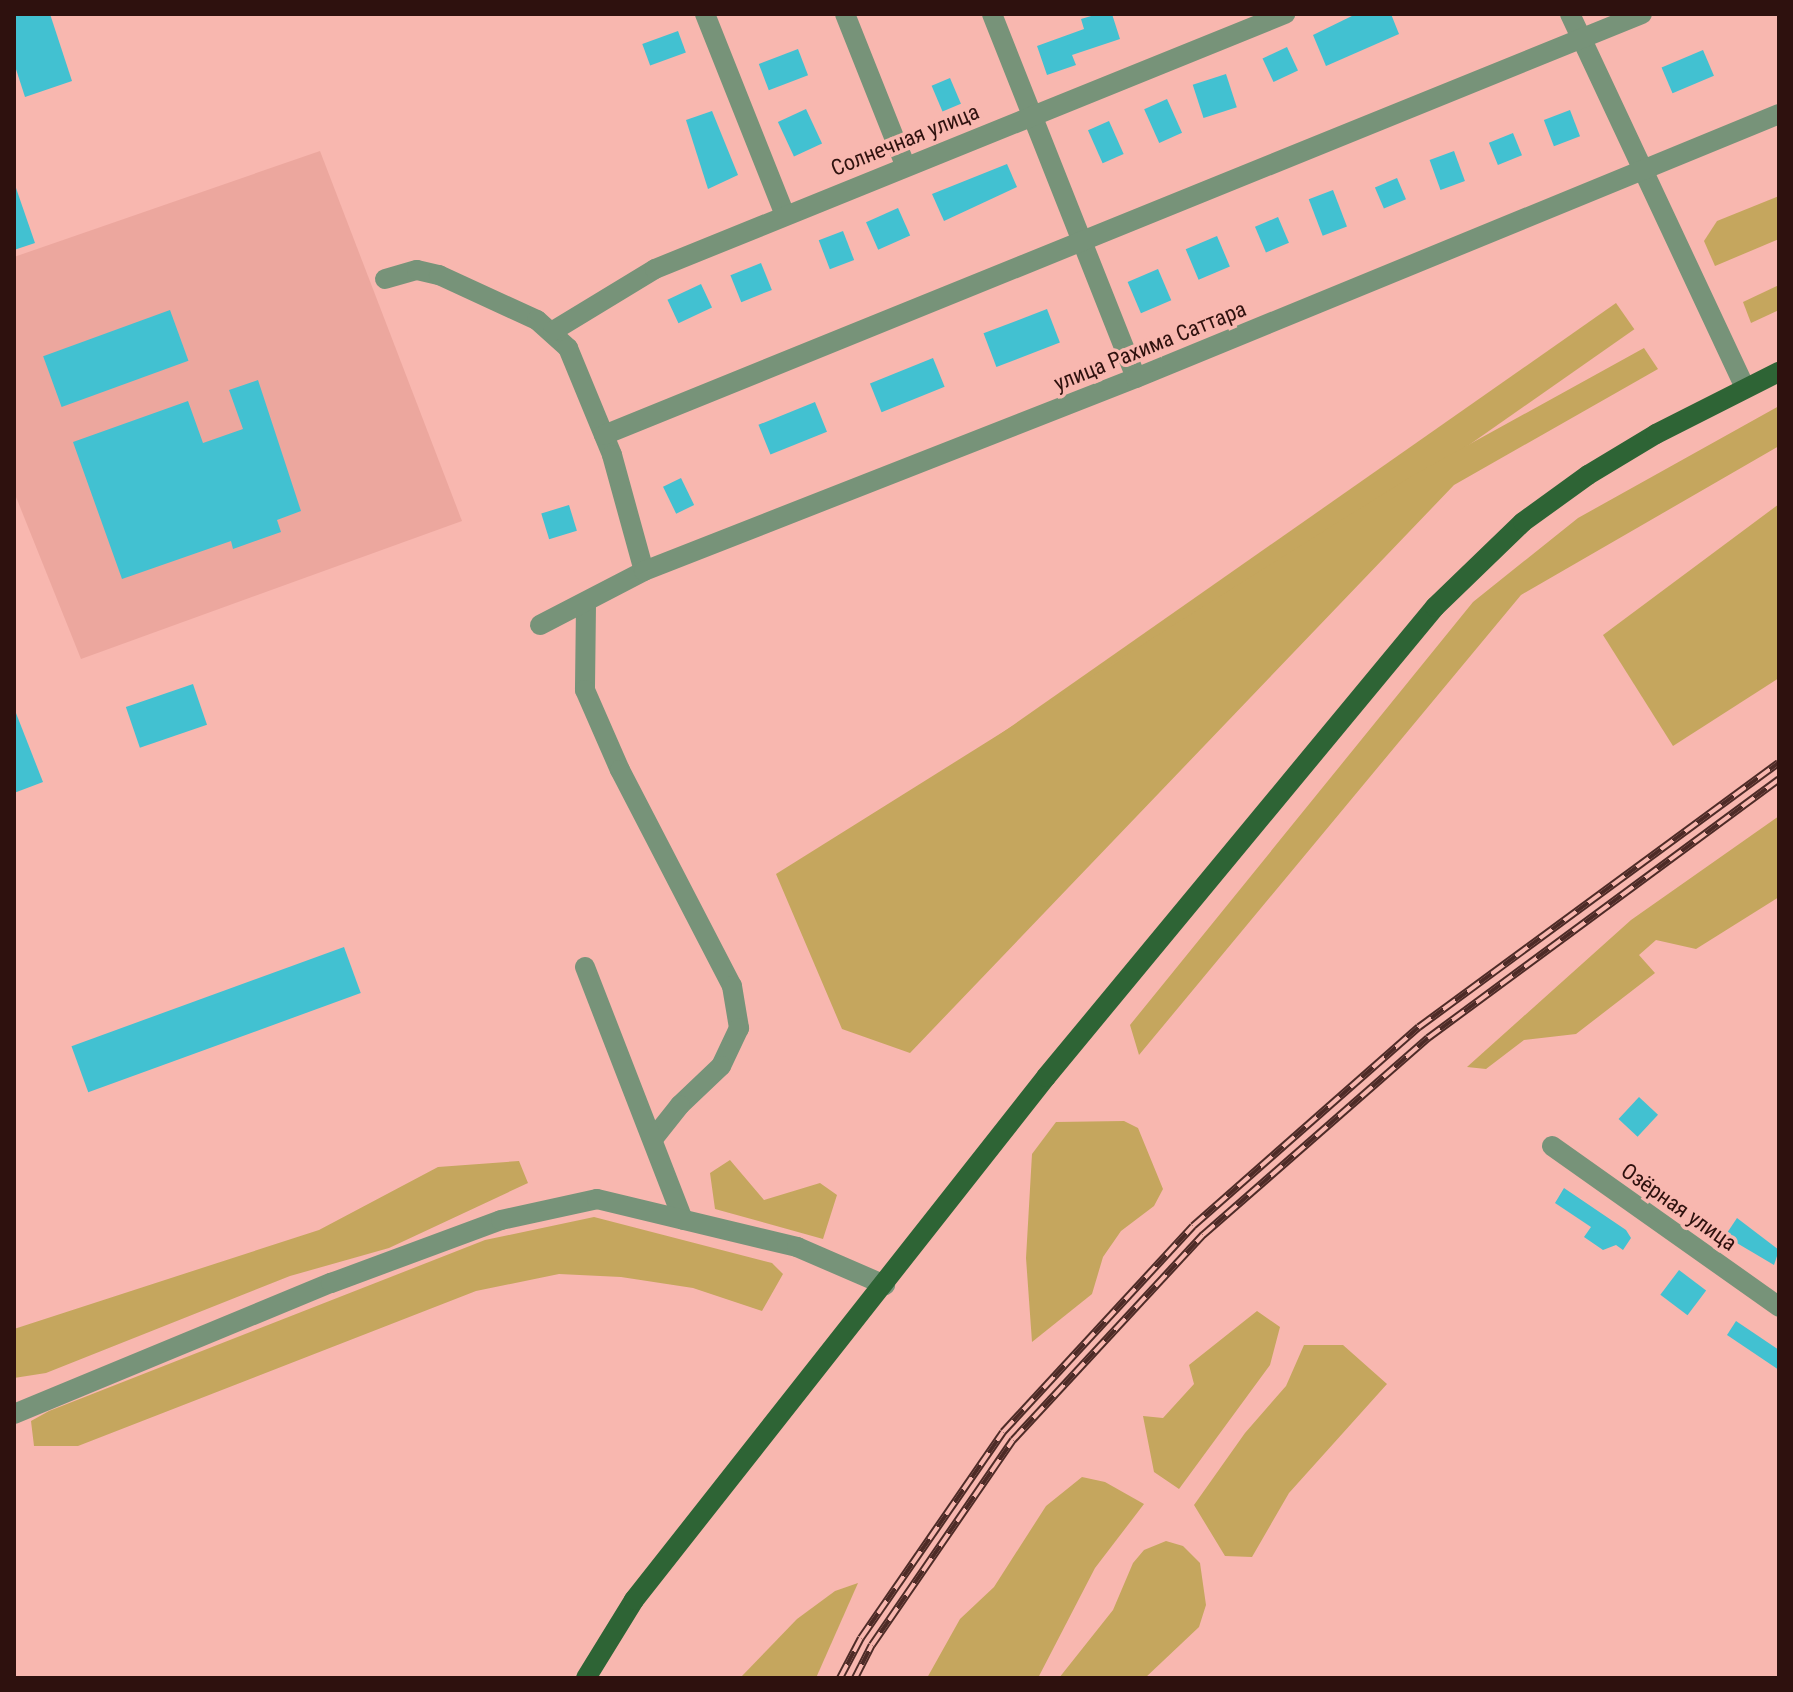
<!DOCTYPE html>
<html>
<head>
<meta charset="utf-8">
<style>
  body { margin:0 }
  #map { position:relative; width:1793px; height:1692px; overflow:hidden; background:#f8b7af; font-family:"Roboto Condensed",sans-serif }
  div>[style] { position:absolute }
  .built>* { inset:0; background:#eca79e }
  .green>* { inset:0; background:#c5a65e; transform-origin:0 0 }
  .building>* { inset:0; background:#42c1d1; transform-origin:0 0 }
  .minor>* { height:20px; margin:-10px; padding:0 10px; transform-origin:10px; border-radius:10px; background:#779379 }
  .major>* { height:20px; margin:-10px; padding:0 10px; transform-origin:10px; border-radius:10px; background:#2e6435 }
  .rail>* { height:8px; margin-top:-4px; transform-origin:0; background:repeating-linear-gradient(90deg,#f8b7af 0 15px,#4e2b27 0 30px); box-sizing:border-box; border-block:2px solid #4e2b27 }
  span { translate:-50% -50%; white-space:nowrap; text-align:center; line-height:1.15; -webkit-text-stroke:7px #f8b7af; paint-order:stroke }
  .street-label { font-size:22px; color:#2e110e }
  .frame { position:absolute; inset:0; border:16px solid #2e110e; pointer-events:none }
</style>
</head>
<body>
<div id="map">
  <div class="built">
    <div style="clip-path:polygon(320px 151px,462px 521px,81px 659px,14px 492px,14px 257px)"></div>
  </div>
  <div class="green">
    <div style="clip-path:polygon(1779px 196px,1779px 239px,1715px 266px,1704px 241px,1717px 221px)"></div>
    <div style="clip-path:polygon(1779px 285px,1779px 310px,1751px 323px,1743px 302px)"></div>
    <div style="left:1616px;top:303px;width:32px;height:1011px;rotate:55deg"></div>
    <div style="clip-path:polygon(1644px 348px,1658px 369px,1454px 485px,910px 1053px,842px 1029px,776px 874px,1412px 476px)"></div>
    <div style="clip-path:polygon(1779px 406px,1779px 446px,1521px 595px,1139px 1055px,1130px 1025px,1473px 602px,1578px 518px)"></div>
    <div style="clip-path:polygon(1779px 504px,1779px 678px,1673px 746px,1603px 635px)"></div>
    <div style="clip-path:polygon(1779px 816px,1779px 897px,1696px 949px,1656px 940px,1639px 955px,1655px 973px,1576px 1034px,1524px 1040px,1486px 1069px,1467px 1067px,1631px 920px)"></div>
    <div style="clip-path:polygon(1124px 1121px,1138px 1128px,1163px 1189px,1154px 1206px,1121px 1231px,1103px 1257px,1092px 1294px,1032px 1342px,1026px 1258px,1032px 1154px,1056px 1122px)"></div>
    <div style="clip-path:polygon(730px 1160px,764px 1200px,820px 1183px,837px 1195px,823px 1239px,715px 1209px,710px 1173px)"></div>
    <div style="clip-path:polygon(519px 1161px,528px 1183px,389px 1248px,290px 1276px,46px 1373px,14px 1378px,14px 1329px,319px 1230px,438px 1167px)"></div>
    <div style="clip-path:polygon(594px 1217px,772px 1263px,783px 1274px,762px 1311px,693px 1288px,621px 1277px,559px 1274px,476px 1291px,78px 1446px,34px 1446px,31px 1421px,49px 1411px,485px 1240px)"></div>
    <div style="clip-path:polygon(1257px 1311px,1280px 1327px,1270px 1365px,1179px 1489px,1154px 1472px,1143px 1416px,1163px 1418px,1194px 1384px,1189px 1365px)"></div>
    <div style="clip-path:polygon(1304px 1345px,1343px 1345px,1387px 1384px,1289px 1493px,1252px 1557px,1225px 1556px,1194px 1505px,1245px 1433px,1286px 1386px)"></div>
    <div style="clip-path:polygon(1082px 1477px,1105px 1482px,1144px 1504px,1095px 1568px,1038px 1678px,927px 1678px,960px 1619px,994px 1587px,1046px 1506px)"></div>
    <div style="clip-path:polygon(1166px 1541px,1183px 1546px,1200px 1563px,1206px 1605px,1199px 1627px,1145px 1678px,1059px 1678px,1113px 1610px,1133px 1563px,1144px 1550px)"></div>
    <div style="clip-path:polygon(858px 1583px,816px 1678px,740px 1678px,797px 1619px,835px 1591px)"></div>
  </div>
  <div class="building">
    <div style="clip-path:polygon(14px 14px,50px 14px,72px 81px,25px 97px,14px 63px)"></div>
    <div style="clip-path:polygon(1098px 14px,1112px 14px,1120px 39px,1072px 55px,1076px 65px,1047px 75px,1037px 46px,1084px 29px,1081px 19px)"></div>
    <div style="clip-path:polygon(1356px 14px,1391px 14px,1399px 34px,1326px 66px,1313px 35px)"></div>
    <div style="left:678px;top:31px;width:23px;height:38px;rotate:70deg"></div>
    <div style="left:1287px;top:47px;width:26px;height:27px;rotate:65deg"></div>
    <div style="left:798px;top:49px;width:28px;height:42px;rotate:69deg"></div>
    <div style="left:1703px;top:50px;width:28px;height:45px;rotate:67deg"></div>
    <div style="left:1226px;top:74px;width:35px;height:35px;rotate:72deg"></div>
    <div style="left:950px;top:78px;width:28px;height:20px;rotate:67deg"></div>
    <div style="left:1167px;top:99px;width:37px;height:25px;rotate:66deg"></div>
    <div style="left:806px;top:109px;width:38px;height:31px;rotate:65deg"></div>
    <div style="left:1570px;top:110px;width:28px;height:28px;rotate:69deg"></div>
    <div style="clip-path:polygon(712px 111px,738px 175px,708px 189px,686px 120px)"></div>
    <div style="left:1109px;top:121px;width:36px;height:23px;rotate:66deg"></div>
    <div style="left:1513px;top:133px;width:24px;height:26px;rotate:68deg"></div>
    <div style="left:1454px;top:151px;width:32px;height:26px;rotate:70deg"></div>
    <div style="clip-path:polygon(1007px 164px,1017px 187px,944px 221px,932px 194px)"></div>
    <div style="left:1397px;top:178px;width:23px;height:24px;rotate:67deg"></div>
    <div style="clip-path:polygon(16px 188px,35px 243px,14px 250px,14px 189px)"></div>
    <div style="left:1333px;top:190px;width:39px;height:26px;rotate:69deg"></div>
    <div style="left:898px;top:208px;width:30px;height:35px;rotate:66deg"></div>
    <div style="left:1278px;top:217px;width:28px;height:25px;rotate:67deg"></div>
    <div style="left:843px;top:231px;width:31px;height:26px;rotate:69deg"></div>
    <div style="left:1217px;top:236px;width:33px;height:34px;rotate:67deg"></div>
    <div style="left:761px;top:263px;width:29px;height:33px;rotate:68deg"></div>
    <div style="left:1158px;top:269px;width:34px;height:33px;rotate:67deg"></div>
    <div style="left:701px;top:284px;width:26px;height:37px;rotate:65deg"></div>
    <div style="left:1047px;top:309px;width:36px;height:68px;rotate:69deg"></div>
    <div style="left:170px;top:310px;width:54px;height:135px;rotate:70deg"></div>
    <div style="left:933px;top:358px;width:31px;height:68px;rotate:68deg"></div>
    <div style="clip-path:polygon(258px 380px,301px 511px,277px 520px,281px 532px,233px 549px,231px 541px,122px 579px,73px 442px,188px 401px,203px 443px,243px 429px,229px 390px)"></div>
    <div style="left:815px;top:402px;width:32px;height:61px;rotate:68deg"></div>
    <div style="left:681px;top:478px;width:30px;height:20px;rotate:64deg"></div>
    <div style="left:569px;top:505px;width:27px;height:29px;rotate:73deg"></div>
    <div style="left:193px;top:684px;width:43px;height:71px;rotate:71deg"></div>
    <div style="clip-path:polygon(14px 708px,43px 782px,14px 793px)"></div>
    <div style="left:344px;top:947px;width:49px;height:290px;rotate:70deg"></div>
    <div style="left:1639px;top:1097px;width:26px;height:30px;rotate:43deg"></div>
    <div style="clip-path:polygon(1564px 1188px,1626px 1230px,1631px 1238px,1623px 1250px,1616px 1245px,1603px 1250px,1584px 1237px,1591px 1227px,1555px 1203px)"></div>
    <div style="clip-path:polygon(1737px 1218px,1779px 1250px,1774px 1265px,1725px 1236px)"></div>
    <div style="left:1679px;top:1270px;width:34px;height:31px;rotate:37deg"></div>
    <div style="clip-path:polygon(1736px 1321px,1779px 1350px,1779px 1370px,1727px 1335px)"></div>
  </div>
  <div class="minor">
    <div style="left:705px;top:14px;width:216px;rotate:68.3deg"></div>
    <div style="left:845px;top:14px;width:162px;rotate:68.3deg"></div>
    <div style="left:992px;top:14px;width:391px;rotate:68.4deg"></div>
    <div style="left:1570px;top:14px;width:413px;rotate:64.9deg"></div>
    <div style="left:385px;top:279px;width:33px;rotate:-16deg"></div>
    <div style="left:417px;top:270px;width:23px;rotate:13deg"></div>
    <div style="left:439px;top:275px;width:108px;rotate:24.7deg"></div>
    <div style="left:537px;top:320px;width:42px;rotate:42.1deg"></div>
    <div style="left:568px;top:348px;width:116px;rotate:67.6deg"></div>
    <div style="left:612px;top:455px;width:120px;rotate:74.6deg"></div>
    <div style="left:553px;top:331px;width:119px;rotate:-31.3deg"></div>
    <div style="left:655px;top:269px;width:680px;rotate:-22.04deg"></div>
    <div style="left:604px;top:435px;width:1120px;rotate:-22.08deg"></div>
    <div style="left:586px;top:605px;width:85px;rotate:90.7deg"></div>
    <div style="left:585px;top:690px;width:87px;rotate:66.4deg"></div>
    <div style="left:620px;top:770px;width:243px;rotate:62.6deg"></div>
    <div style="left:732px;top:986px;width:43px;rotate:80.5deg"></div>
    <div style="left:739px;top:1028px;width:42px;rotate:115.3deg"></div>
    <div style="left:721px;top:1066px;width:57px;rotate:136.4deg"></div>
    <div style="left:680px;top:1105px;width:43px;rotate:128.5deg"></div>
    <div style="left:540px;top:625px;width:117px;rotate:-27.4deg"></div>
    <div style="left:644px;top:571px;width:529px;rotate:-21.42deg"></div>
    <div style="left:1136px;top:378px;width:695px;rotate:-22.32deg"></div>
    <div style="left:585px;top:967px;width:271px;rotate:68.8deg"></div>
    <div style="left:1552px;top:1146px;width:278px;rotate:35.3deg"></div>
    <div style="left:14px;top:1414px;width:343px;rotate:-22.5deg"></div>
    <div style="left:331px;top:1283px;width:181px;rotate:-20.3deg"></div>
    <div style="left:501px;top:1220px;width:98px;rotate:-12.3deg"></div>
    <div style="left:597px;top:1199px;width:206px;rotate:13.5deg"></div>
    <div style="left:797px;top:1247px;width:96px;rotate:23.4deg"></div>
  </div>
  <div class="major">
    <div style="left:586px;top:1678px;width:92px;rotate:-58.4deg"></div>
    <div style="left:634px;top:1600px;width:666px;rotate:-51.77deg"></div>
    <div style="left:1046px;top:1077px;width:610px;rotate:-50.39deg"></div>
    <div style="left:1435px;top:607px;width:122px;rotate:-44deg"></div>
    <div style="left:1523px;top:522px;width:80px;rotate:-35.9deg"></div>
    <div style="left:1588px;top:475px;width:79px;rotate:-31.1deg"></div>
    <div style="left:1656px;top:434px;width:138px;rotate:-26.8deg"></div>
  </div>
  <div class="rail">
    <div style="left:840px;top:1678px;width:45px;rotate:-62.3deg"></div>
    <div style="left:861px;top:1638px;width:250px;rotate:-55.4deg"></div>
    <div style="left:1003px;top:1432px;width:280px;rotate:-47.3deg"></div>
    <div style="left:1193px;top:1226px;width:301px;rotate:-41.4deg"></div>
    <div style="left:1419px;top:1027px;width:446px;rotate:-36.3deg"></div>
    <div style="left:855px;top:1678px;width:37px;rotate:-63deg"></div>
    <div style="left:872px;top:1645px;width:249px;rotate:-55.5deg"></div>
    <div style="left:1013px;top:1440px;width:280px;rotate:-47.2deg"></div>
    <div style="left:1203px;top:1235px;width:299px;rotate:-41.2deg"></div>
    <div style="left:1428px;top:1038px;width:436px;rotate:-36.4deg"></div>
  </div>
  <div class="street-label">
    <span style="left:905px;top:140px;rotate:-22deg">Солнечная улица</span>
    <span style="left:1150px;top:346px;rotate:-22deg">улица Рахима Саттара</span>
    <span style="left:1679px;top:1207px;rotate:35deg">Озёрная улица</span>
  </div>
  <div class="frame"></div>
</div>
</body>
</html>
